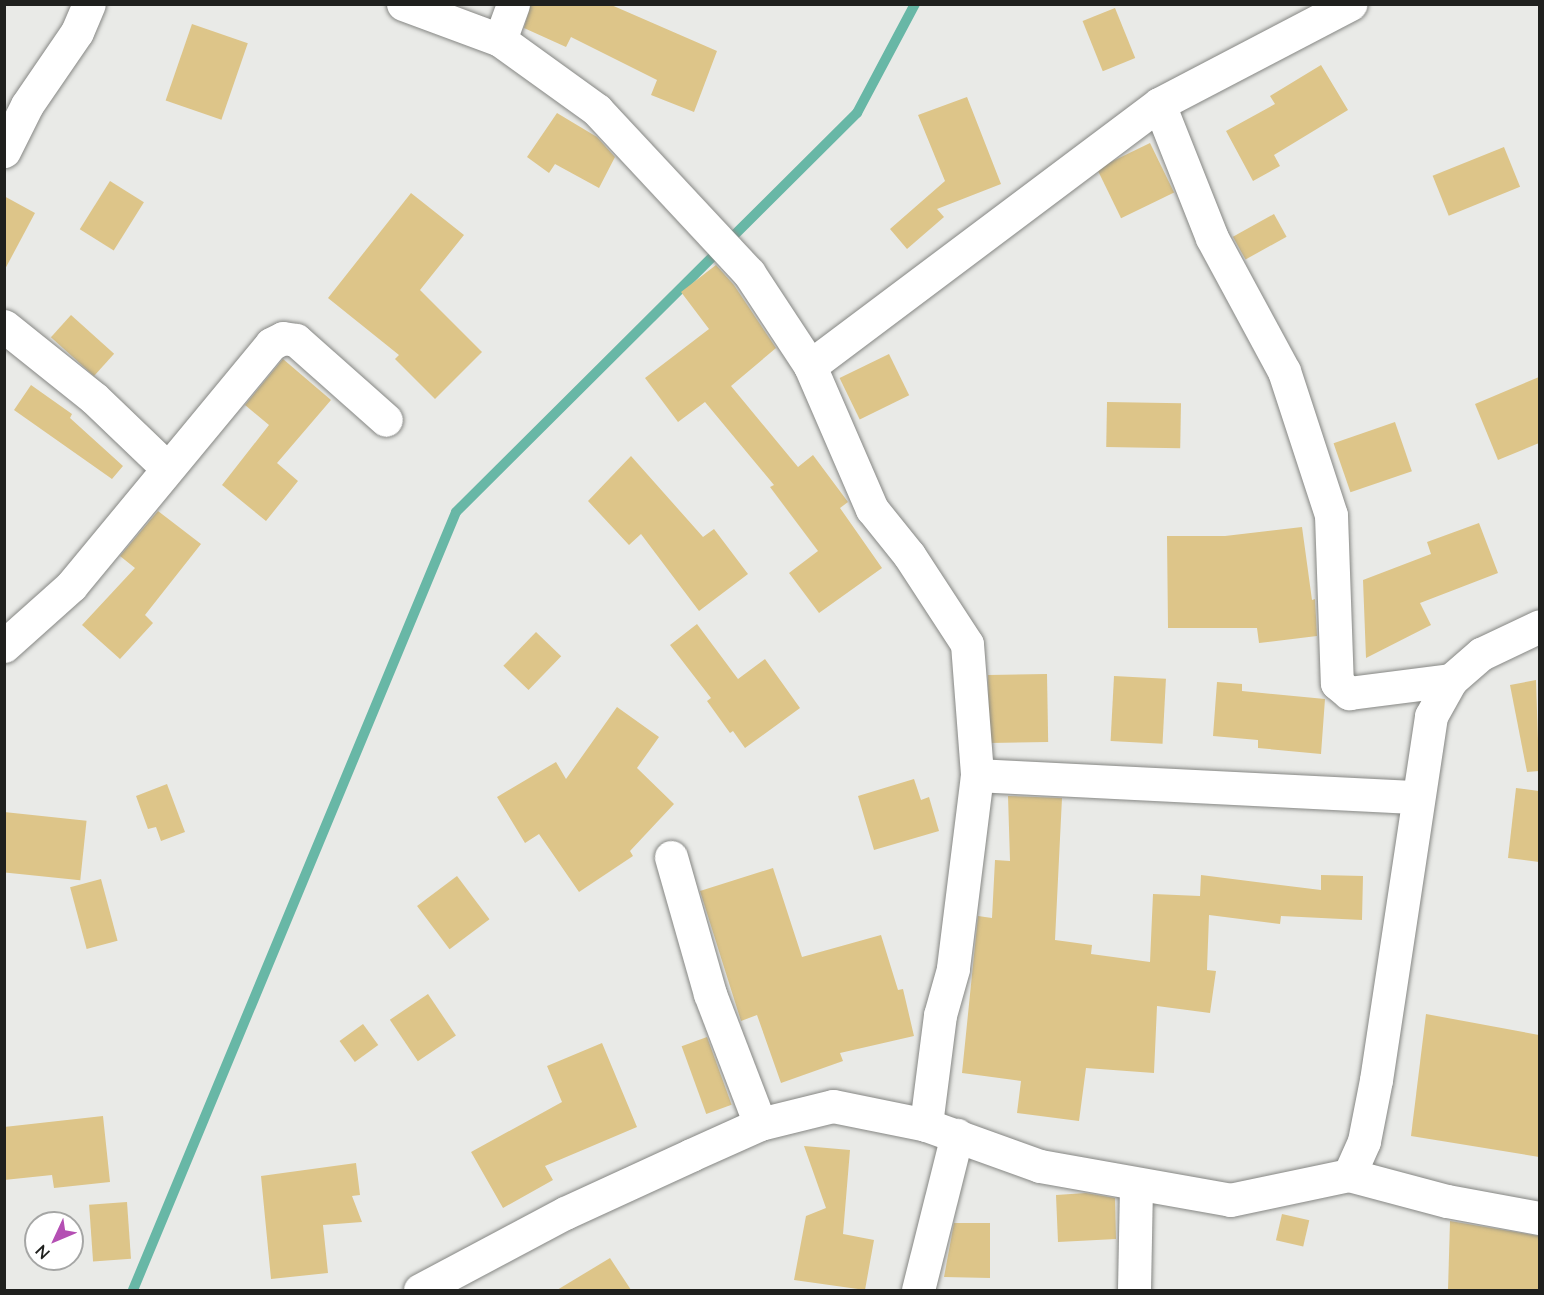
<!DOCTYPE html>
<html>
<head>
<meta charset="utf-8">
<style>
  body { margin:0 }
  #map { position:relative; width:1544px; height:1295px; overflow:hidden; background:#e9eae7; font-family:Lato,sans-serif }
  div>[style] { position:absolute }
  .stream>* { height:10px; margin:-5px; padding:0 5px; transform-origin:5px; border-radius:5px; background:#68b7a6 }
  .building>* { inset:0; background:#ddc589; transform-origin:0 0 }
  .roads { filter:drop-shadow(0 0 2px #868784) drop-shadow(0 0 2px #868784) }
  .minor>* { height:33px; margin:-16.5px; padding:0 16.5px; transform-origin:16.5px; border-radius:16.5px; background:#fff }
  span { translate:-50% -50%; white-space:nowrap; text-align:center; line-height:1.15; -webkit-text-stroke:6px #fff; paint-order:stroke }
  .frame { position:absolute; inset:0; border:6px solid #1f201e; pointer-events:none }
  .north { position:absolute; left:24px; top:1211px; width:60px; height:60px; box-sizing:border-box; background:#fff; border:2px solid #a5a6a5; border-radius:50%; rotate:226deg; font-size:16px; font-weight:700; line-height:24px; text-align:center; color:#1f201e }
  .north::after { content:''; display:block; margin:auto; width:21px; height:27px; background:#b44fb3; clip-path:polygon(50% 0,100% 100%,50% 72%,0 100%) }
</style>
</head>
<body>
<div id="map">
  <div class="stream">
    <div style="left:133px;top:1290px;width:842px;rotate:-67.45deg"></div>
    <div style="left:456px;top:512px;width:566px;rotate:-44.86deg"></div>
    <div style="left:857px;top:113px;width:123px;rotate:-62deg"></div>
  </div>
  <div class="building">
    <div style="clip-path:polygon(531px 4px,609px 4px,717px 51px,694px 112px,651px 95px,657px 80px,571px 37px,566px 47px,524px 28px)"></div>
    <div style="left:1115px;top:8px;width:54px;height:35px;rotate:68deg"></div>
    <div style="left:192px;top:24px;width:59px;height:81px;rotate:19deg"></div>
    <div style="clip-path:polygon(1321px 65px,1348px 110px,1274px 155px,1280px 166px,1253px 181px,1226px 131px,1275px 104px,1270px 96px)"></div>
    <div style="clip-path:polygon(967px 97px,1001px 184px,937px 209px,944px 217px,907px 249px,890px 229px,945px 181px,918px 115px)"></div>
    <div style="clip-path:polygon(557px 113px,597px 137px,615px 157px,599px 188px,555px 164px,549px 173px,527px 157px)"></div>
    <div style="left:1150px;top:143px;width:55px;height:59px;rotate:64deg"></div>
    <div style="left:1504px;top:147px;width:43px;height:77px;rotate:68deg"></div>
    <div style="left:110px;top:181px;width:40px;height:57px;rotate:32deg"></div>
    <div style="clip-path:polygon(411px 193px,464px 235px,420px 290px,482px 352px,435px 399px,395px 359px,399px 355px,328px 298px)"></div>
    <div style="clip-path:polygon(4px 196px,35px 213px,4px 271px)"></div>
    <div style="left:1274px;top:214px;width:26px;height:47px;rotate:61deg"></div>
    <div style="clip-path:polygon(716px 265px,734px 285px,776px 348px,731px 386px,798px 467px,813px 455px,848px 502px,840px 508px,882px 568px,819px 613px,789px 573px,818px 551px,770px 487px,774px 485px,705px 402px,678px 422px,645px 378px,709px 329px,681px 292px)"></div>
    <div style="left:71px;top:315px;width:58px;height:30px;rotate:42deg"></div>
    <div style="left:889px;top:354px;width:46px;height:55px;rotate:64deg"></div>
    <div style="clip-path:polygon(283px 359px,331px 400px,277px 463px,298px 481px,266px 521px,222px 485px,269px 425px,245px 405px)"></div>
    <div style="clip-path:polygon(1539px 377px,1539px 443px,1498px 460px,1475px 404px)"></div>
    <div style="clip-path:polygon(31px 385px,72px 414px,70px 418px,123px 466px,112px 479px,14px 410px)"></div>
    <div style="left:1107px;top:402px;width:74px;height:45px;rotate:1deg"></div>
    <div style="left:1395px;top:422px;width:52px;height:65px;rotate:71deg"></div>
    <div style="clip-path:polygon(631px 456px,703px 537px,714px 529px,748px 574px,699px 611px,641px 534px,629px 545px,588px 501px)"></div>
    <div style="clip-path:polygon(158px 511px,201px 544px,145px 615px,153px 623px,120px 659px,82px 625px,135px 568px,120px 556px)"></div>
    <div style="clip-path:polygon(1479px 523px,1498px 573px,1420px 603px,1431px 625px,1366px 658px,1363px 580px,1431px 554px,1427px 542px)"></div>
    <div style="clip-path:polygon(1302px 527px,1312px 600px,1315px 599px,1317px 636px,1259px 643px,1257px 628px,1168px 628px,1167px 536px,1225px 536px)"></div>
    <div style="clip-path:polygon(697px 624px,738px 679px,765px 659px,800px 708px,745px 748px,733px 731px,730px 733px,707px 701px,711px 698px,670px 645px)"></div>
    <div style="left:536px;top:632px;width:35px;height:47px;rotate:44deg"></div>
    <div style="left:1047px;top:674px;width:68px;height:59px;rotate:89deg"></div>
    <div style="left:1114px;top:676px;width:52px;height:65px;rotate:3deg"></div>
    <div style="clip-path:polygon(1536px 680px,1539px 771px,1527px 772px,1510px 685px)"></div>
    <div style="clip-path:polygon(1217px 682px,1242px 684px,1242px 691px,1325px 699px,1321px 754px,1258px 748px,1258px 740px,1213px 736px)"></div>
    <div style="clip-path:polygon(617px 707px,659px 737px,637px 768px,674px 804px,630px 851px,633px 856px,579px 892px,539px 834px,525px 843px,497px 797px,556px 762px,566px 779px)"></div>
    <div style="clip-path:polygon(914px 779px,921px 800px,929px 797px,939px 831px,874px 850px,858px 796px)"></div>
    <div style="clip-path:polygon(167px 784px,185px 832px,161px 841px,156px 827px,148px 829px,136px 796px)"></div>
    <div style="clip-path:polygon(1516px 788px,1539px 791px,1539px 862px,1508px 858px)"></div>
    <div style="clip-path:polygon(1008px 796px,1062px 798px,1055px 940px,1092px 945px,1091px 954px,1150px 962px,1153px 894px,1200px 896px,1201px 875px,1321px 890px,1321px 875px,1363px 876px,1362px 920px,1281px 916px,1280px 924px,1209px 915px,1207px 970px,1216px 971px,1210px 1013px,1157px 1006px,1154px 1073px,1086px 1068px,1079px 1121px,1017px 1113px,1021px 1081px,962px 1073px,978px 916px,992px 918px,995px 860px,1010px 861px)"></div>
    <div style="left:4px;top:812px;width:83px;height:60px;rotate:6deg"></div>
    <div style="clip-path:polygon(773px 868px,802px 957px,881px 935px,898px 990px,903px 989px,914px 1036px,840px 1053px,843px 1061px,781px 1083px,757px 1015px,741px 1021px,700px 891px)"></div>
    <div style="left:457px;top:876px;width:54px;height:50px;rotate:53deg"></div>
    <div style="left:101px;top:879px;width:64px;height:32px;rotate:75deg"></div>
    <div style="left:428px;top:994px;width:50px;height:46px;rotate:56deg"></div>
    <div style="clip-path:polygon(1426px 1014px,1539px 1035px,1539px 1157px,1411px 1136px)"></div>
    <div style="left:363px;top:1024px;width:26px;height:29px;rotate:54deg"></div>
    <div style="left:707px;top:1037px;width:72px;height:27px;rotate:70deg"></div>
    <div style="clip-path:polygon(602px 1043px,637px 1127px,545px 1166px,553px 1180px,503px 1208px,471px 1152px,562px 1102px,547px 1066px)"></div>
    <div style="clip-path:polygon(103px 1116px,110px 1182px,54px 1188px,52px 1175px,4px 1180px,4px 1127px)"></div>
    <div style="clip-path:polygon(804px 1146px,850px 1150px,843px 1234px,874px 1240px,865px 1290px,794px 1280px,806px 1216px,826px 1208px)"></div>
    <div style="clip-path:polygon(356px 1163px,360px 1195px,352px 1196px,362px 1222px,323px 1225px,328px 1273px,271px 1279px,261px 1176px)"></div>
    <div style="clip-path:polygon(1086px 1193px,1115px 1198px,1116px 1239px,1058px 1242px,1056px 1195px)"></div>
    <div style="left:127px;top:1202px;width:57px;height:38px;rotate:86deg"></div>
    <div style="left:1282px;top:1214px;width:28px;height:27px;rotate:13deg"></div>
    <div style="clip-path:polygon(1450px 1221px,1539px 1236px,1539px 1290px,1448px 1290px)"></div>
    <div style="clip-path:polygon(954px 1223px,990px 1223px,990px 1278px,944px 1277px)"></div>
    <div style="clip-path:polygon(610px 1258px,631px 1290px,557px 1290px)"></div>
  </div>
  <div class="roads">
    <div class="minor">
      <div style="left:403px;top:4px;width:103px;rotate:20.4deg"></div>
      <div style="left:500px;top:40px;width:120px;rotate:35.8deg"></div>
      <div style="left:597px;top:110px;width:223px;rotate:47deg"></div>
      <div style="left:749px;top:273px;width:111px;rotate:56.7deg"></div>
      <div style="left:810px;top:366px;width:156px;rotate:66.6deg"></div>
      <div style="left:872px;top:509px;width:59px;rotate:51.2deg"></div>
      <div style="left:909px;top:555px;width:106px;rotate:56.9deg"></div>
      <div style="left:967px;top:644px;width:131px;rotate:85.6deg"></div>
      <div style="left:977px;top:775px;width:195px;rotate:97.1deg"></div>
      <div style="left:953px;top:969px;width:48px;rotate:105.8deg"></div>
      <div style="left:940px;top:1015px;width:111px;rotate:97.3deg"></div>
      <div style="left:500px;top:40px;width:38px;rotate:-70deg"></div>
      <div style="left:1159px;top:104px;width:144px;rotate:68.4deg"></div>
      <div style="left:1212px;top:238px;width:151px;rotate:61.6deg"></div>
      <div style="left:1284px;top:371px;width:151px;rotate:71.9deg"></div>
      <div style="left:1331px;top:515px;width:168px;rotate:88deg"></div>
      <div style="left:1337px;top:683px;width:16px;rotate:40deg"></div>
      <div style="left:1349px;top:693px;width:103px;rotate:-7.3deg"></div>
      <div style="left:4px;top:151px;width:51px;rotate:-63.4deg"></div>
      <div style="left:27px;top:105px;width:88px;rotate:-55.6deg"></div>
      <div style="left:77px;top:32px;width:30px;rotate:-67deg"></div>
      <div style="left:4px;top:326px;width:115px;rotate:38.7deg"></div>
      <div style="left:94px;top:398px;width:101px;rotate:43.8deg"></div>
      <div style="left:810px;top:366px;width:436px;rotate:-36.9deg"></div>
      <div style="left:1159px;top:104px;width:216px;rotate:-27.6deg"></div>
      <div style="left:4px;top:646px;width:90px;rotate:-41.8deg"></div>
      <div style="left:71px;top:586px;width:314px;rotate:-50.4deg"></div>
      <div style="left:271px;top:344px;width:13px;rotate:-27deg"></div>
      <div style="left:283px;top:338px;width:13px;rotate:9deg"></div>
      <div style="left:296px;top:340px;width:120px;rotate:41.6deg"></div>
      <div style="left:977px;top:775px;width:440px;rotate:2.9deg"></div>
      <div style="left:671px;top:857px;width:142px;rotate:74.1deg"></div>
      <div style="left:710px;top:994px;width:139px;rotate:69deg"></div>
      <div style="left:1349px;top:1175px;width:101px;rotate:14.9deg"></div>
      <div style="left:1447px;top:1201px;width:95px;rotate:10.4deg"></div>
      <div style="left:420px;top:1290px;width:164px;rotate:-28deg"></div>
      <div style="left:565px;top:1213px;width:139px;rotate:-24.7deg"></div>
      <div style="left:691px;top:1155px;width:76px;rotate:-24.2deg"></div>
      <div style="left:760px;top:1124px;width:75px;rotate:-13.9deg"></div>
      <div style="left:833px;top:1106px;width:95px;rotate:11.5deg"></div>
      <div style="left:926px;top:1125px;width:121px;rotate:19.8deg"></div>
      <div style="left:1040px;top:1166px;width:193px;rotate:10.1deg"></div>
      <div style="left:1230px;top:1200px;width:122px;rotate:-11.9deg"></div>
      <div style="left:1349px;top:1175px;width:37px;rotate:-66deg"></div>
      <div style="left:1364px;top:1141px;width:62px;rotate:-78.9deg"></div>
      <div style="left:1376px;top:1080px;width:368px;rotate:-81.4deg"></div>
      <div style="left:1431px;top:716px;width:41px;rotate:-60.9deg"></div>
      <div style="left:1451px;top:680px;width:40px;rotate:-41deg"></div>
      <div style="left:1481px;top:654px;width:65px;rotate:-25.4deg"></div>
      <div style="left:918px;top:1290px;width:160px;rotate:-75.9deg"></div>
      <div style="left:1134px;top:1290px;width:104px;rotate:-88.9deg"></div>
    </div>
  </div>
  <div class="frame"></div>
  <div class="north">N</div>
</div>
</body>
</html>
